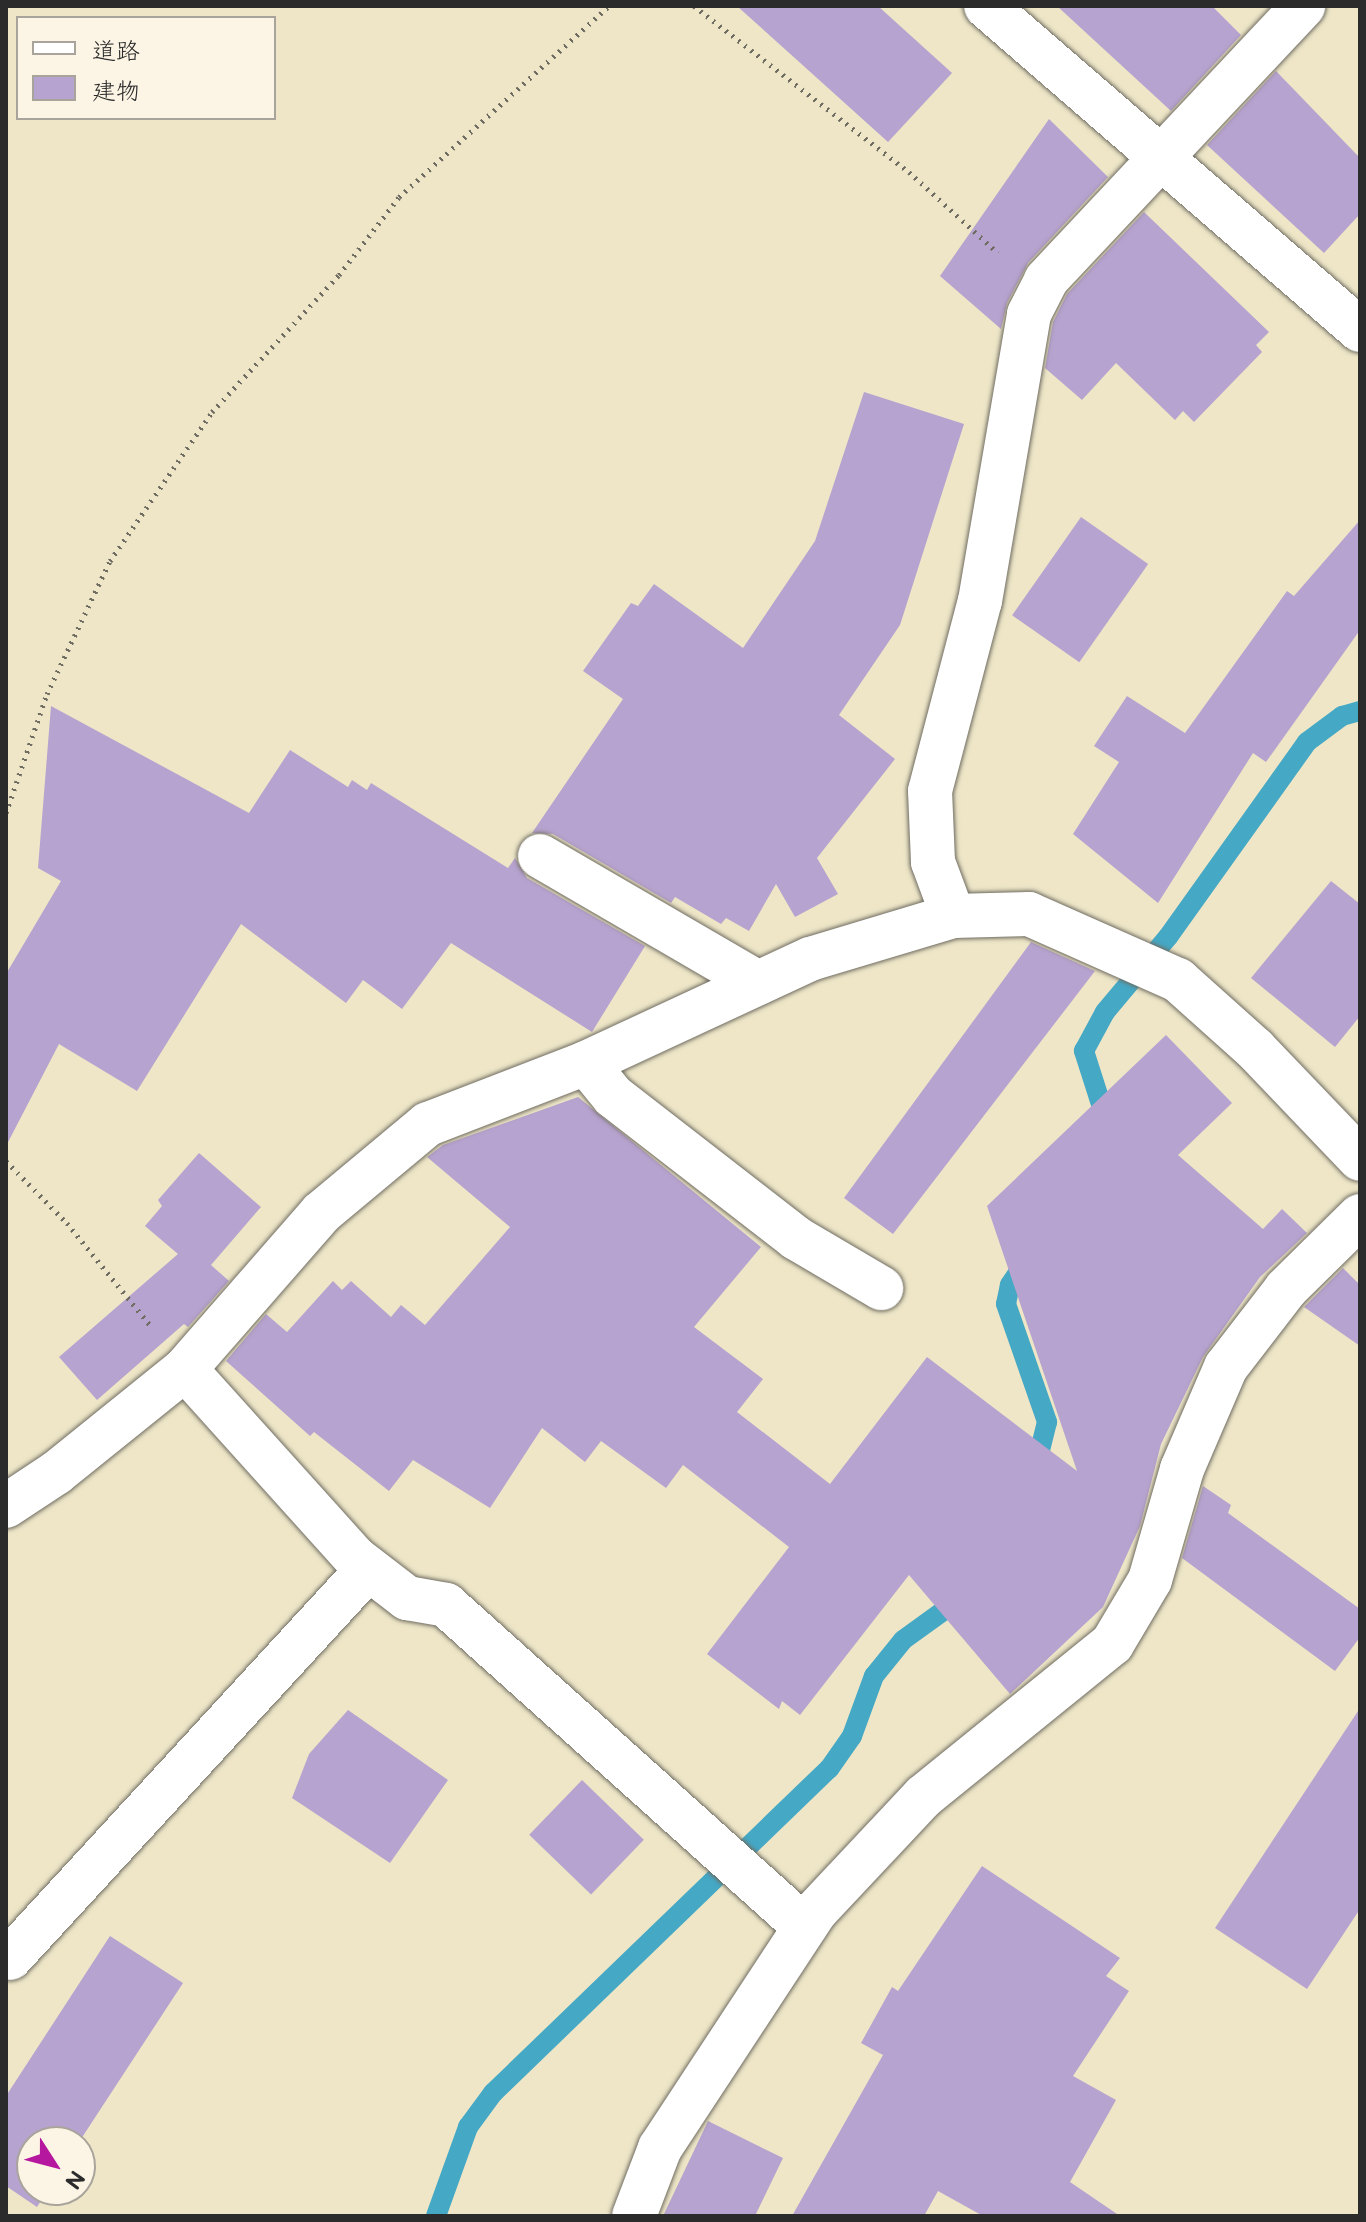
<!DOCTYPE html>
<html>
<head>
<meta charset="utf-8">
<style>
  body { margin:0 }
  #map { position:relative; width:1366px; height:2222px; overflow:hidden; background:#eee6c7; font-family:"Balsamiq Sans","Klee One",sans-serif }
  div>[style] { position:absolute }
  .stream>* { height:20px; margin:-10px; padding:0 10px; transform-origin:10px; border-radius:10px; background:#45a8c5 }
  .building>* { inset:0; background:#b7a3cf; transform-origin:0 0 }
  .path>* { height:5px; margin-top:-2.5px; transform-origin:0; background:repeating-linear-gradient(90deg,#6f6c62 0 2px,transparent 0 8px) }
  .roads { filter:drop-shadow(0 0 2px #6f6c62) drop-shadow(0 0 2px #6f6c62) }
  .street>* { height:44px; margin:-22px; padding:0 22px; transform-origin:22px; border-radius:22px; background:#fff }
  span { translate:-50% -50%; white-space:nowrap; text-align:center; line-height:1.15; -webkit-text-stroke:7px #fcf5e5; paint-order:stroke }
  .frame { position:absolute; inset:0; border:8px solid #2b2b2b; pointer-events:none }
  .legend { position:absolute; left:16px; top:16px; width:260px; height:104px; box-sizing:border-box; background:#fcf5e5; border:2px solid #a8a49b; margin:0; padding:10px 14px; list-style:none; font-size:24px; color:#2b2b2b }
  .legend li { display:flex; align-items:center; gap:16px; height:40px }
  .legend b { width:40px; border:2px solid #a8a49b }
  .north { position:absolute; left:16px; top:2126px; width:80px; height:80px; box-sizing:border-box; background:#fcf5e5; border:2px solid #a8a49b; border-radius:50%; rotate:126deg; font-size:22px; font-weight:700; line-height:32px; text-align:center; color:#2b2b2b }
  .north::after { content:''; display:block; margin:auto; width:28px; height:36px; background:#b5179e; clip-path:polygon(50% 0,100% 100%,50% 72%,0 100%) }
</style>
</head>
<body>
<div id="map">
  <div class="stream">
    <div style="left:1107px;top:1123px;width:76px;rotate:-107.7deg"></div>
    <div style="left:1084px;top:1051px;width:44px;rotate:-61.7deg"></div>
    <div style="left:1105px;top:1012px;width:98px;rotate:-50deg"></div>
    <div style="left:1168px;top:937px;width:239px;rotate:-54.5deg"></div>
    <div style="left:1307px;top:742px;width:44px;rotate:-36.6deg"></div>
    <div style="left:1342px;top:716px;width:19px;rotate:-16deg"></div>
    <div style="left:1026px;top:1261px;width:29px;rotate:124deg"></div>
    <div style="left:1010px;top:1285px;width:19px;rotate:102deg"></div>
    <div style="left:1006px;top:1304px;width:125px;rotate:70.8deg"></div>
    <div style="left:1047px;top:1422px;width:49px;rotate:104deg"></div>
    <div style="left:436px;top:2216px;width:95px;rotate:-70.2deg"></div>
    <div style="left:468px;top:2127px;width:42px;rotate:-53.7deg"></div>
    <div style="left:493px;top:2093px;width:467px;rotate:-44deg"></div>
    <div style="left:829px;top:1769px;width:40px;rotate:-55.1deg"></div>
    <div style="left:852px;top:1736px;width:64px;rotate:-69.9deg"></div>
    <div style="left:874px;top:1676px;width:46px;rotate:-51.1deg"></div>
    <div style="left:903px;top:1640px;width:72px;rotate:-35.9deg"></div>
  </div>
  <div class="building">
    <div style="clip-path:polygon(737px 6px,878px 6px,952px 73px,888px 142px)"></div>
    <div style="clip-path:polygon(1057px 6px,1212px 6px,1241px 35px,1171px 111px)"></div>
    <div style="clip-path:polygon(1276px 71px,1360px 158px,1360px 214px,1324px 253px,1207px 145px)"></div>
    <div style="clip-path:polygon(1049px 119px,1108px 177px,1028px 263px,1007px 303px,1001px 329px,940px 276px)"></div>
    <div style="clip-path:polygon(1144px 212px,1269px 332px,1256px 345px,1262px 352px,1194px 422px,1183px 411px,1175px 420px,1116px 363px,1082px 400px,1045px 368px,1053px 322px,1067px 294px)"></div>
    <div style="clip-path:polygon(864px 392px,964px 424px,900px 625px,839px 715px,895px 759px,817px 858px,838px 894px,795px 917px,776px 884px,749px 931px,726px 918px,721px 924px,675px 897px,671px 903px,553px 834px,532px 833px,623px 699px,583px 671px,631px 603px,638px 606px,654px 584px,743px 648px,815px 541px)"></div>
    <div style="left:1081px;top:517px;width:82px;height:120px;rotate:35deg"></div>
    <div style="clip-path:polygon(1360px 520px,1360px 630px,1266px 762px,1253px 753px,1158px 903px,1073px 834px,1119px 762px,1094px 746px,1127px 696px,1185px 733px,1287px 591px,1294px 596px)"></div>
    <div style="clip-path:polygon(51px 706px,249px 813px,290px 750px,348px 787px,352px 780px,367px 790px,371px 783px,508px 868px,515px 858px,527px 878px,645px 946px,592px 1032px,451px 943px,402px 1009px,363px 980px,346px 1003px,241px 924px,137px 1091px,59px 1044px,6px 1146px,6px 974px,61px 881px,38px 868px)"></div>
    <div style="clip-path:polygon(1331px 881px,1360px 904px,1360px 1016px,1335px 1047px,1251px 978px)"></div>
    <div style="clip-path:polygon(1031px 942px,1095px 971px,893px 1234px,844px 1198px)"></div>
    <div style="clip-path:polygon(1166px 1035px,1232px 1103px,1178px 1155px,1263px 1229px,1282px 1209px,1307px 1233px,1260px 1277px,1203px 1357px,1161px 1444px,1140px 1526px,1103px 1607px,1010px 1694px,909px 1575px,800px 1715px,782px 1701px,779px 1709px,707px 1654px,789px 1547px,683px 1465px,666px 1488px,601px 1441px,585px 1462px,542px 1428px,490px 1508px,413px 1460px,389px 1491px,314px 1432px,310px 1436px,226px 1361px,266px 1314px,287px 1332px,333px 1281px,342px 1290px,351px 1281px,391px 1317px,401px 1305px,425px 1325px,510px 1227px,427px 1157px,443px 1145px,578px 1097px,761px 1247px,694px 1327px,763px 1379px,737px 1412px,830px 1484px,927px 1357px,1077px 1471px,987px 1206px)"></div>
    <div style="clip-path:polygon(199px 1153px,261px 1207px,211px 1265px,229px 1281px,188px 1327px,184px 1324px,97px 1400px,59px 1357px,178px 1254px,145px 1226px,162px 1206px,158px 1200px)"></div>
    <div style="clip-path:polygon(1343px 1268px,1360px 1285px,1360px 1346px,1304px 1307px)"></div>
    <div style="clip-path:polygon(1203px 1486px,1231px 1505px,1228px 1513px,1360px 1609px,1360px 1637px,1335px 1671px,1182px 1558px)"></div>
    <div style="clip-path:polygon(1360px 1708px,1360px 1909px,1307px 1989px,1215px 1928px)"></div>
    <div style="clip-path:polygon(348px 1710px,448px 1780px,390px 1863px,292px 1798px,309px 1754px)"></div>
    <div style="left:582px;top:1780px;width:86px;height:76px;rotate:44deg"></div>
    <div style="clip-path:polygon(982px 1866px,1120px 1958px,1106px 1976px,1129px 1991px,1073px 2076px,1116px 2100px,1070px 2182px,1120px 2216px,983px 2216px,938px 2191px,924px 2216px,792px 2216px,883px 2055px,861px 2043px,892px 1987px,898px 1991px)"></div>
    <div style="clip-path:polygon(110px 1936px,183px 1983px,79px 2142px,32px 2142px,32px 2190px,48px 2190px,37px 2207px,6px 2186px,6px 2096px)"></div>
    <div style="clip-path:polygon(708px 2121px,783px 2158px,755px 2216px,663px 2216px)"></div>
  </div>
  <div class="path">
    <div style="left:694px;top:6px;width:272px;rotate:37.7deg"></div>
    <div style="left:909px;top:172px;width:120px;rotate:42.3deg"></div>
    <div style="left:6px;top:813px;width:126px;rotate:-71deg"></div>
    <div style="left:47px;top:694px;width:147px;rotate:-64.7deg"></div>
    <div style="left:110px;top:561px;width:181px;rotate:-55.6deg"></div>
    <div style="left:212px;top:412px;width:187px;rotate:-47.2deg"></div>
    <div style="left:339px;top:275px;width:98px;rotate:-52.4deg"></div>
    <div style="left:399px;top:197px;width:284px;rotate:-42.3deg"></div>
    <div style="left:6px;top:1161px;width:87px;rotate:45.5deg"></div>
    <div style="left:67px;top:1223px;width:132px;rotate:50.9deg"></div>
  </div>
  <div class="roads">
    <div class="street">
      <div style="left:986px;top:6px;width:495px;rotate:40.9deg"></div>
      <div style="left:540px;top:856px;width:252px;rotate:30.2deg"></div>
      <div style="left:953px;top:916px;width:58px;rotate:-110.3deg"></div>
      <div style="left:933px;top:862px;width:71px;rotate:-92.4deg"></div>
      <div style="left:930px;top:791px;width:196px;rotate:-75.3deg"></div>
      <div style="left:980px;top:601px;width:291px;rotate:-80.3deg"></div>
      <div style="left:1029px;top:314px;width:38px;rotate:-63deg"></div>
      <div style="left:1046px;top:280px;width:376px;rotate:-46.8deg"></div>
      <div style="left:586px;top:1063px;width:43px;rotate:50.7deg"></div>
      <div style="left:613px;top:1096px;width:232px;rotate:37.8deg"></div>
      <div style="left:796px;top:1238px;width:99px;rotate:30.5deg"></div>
      <div style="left:185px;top:1369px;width:254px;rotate:48deg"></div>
      <div style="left:355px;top:1558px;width:66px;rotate:37.6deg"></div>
      <div style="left:407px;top:1598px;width:40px;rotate:10deg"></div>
      <div style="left:446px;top:1605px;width:482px;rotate:41.9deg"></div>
      <div style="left:6px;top:1506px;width:60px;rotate:-33.4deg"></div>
      <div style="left:56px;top:1473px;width:166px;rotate:-38.9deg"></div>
      <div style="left:185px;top:1369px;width:207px;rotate:-48.9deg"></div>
      <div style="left:321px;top:1213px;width:139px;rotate:-39.8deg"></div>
      <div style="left:428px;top:1124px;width:169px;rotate:-21.1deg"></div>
      <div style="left:586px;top:1063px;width:247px;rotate:-24.9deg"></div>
      <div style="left:810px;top:959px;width:149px;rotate:-16.7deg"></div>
      <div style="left:953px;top:916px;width:76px;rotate:-1.5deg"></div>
      <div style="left:1029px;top:914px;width:163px;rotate:23.9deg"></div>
      <div style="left:1178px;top:980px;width:103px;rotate:41.9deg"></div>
      <div style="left:1255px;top:1049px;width:152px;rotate:46.3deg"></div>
      <div style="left:10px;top:1958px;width:529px;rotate:-47.38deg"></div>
      <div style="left:634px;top:2216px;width:73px;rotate:-69.1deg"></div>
      <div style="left:660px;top:2148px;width:282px;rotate:-56.7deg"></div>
      <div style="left:815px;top:1912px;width:159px;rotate:-46.8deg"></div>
      <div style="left:924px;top:1796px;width:242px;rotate:-39deg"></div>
      <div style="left:1112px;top:1644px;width:74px;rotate:-59.3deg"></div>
      <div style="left:1150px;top:1580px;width:116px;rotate:-73.9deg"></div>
      <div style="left:1182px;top:1469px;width:111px;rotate:-66.7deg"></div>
      <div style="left:1226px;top:1367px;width:98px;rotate:-52.4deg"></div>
      <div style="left:1286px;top:1289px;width:104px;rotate:-44.6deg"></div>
    </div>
  </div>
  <div class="frame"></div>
  <ul class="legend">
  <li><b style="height:10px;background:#fff"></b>道路</li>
  <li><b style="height:22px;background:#b7a3cf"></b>建物</li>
  </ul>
  <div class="north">N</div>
</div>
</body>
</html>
